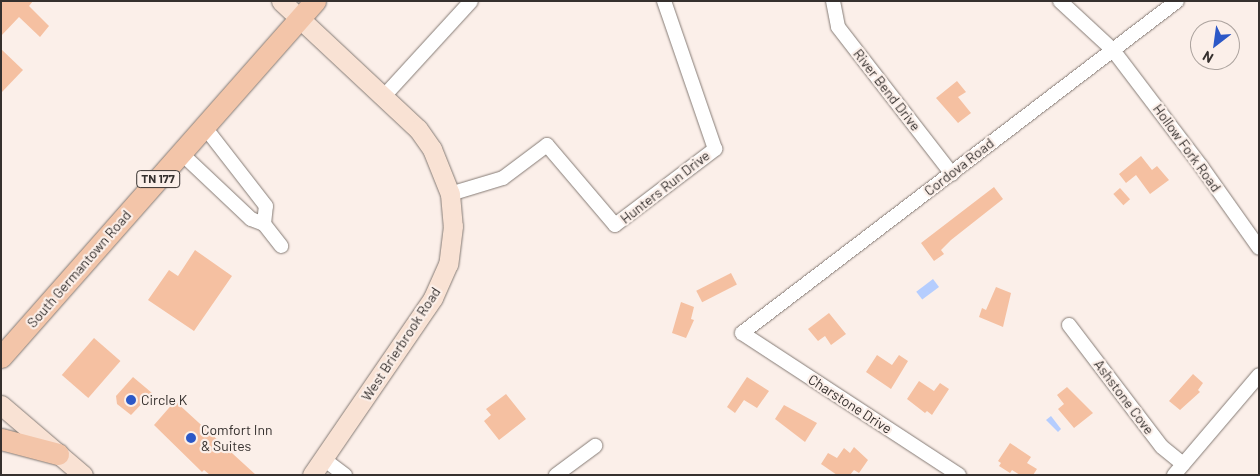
<!DOCTYPE html>
<html>
<head>
<meta charset="utf-8">
<style>
  body { margin:0 }
  #map { position:relative; width:1260px; height:476px; overflow:hidden; background:#fbefe9; font-family:Barlow,sans-serif }
  div>[style] { position:absolute }
  .water>* { inset:0; background:#b5cdfe; transform-origin:0 0 }
  .building>* { inset:0; background:#f5c0a1; transform-origin:0 0 }
  .roads { filter:drop-shadow(0 0 1px #857b75) drop-shadow(0 0 1px #857b75) }
  .street>* { height:14px; margin:-7px; padding:0 7px; transform-origin:7px; border-radius:7px; background:#fff }
  .secondary>* { height:19px; margin:-9.5px; padding:0 9.5px; transform-origin:9.5px; border-radius:9.5px; background:#f9e2d4 }
  .primary>* { height:21px; margin:-10.5px; padding:0 10.5px; transform-origin:10.5px; border-radius:10.5px; background:#f3c5a9 }
  .dots>* { width:14px; height:14px; translate:-50% -50%; box-sizing:border-box; border:2px solid #fbefe9; border-radius:50% }
  span { translate:-50% -50%; white-space:nowrap; text-align:center; line-height:1.15; -webkit-text-stroke:4.5px #fbefe9; paint-order:stroke }
  .shield-label span { padding:1px 4px; background:#fbefe9; border:1px solid; border-radius:4px; -webkit-text-stroke-width:0 }
  .shield-label { font-size:12px; color:#35302e; font-weight:700 }
  .street-label { font-size:14px; color:#35302e }
  .poi-label { font-size:14px; color:#35302e }
  .left { translate:0 -50%; text-align:left }
  .frame { position:absolute; inset:0; border:2px solid #35302e; pointer-events:none }
  .north { position:absolute; left:1190px; top:20px; width:50px; height:50px; box-sizing:border-box; background:#fbefe9; border:1px solid #aca39e; border-radius:50%; rotate:210deg; font-size:14px; font-weight:700; line-height:20px; text-align:center; color:#35302e }
  .north::after { content:''; display:block; margin:auto; width:18px; height:22px; background:#2c58c7; clip-path:polygon(50% 0,100% 100%,50% 72%,0 100%) }
</style>
</head>
<body>
<div id="map">
  <div class="water">
    <div style="left:933px;top:279px;width:10px;height:21px;rotate:53deg"></div>
    <div style="clip-path:polygon(1051px 416px,1061px 429px,1058px 432px,1046px 420px)"></div>
  </div>
  <div class="building">
    <div style="clip-path:polygon(1px 1px,33px 1px,29px 6px,49px 26px,40px 37px,19px 17px,1px 36px)"></div>
    <div style="clip-path:polygon(1px 49px,23px 70px,1px 93px)"></div>
    <div style="clip-path:polygon(957px 81px,966px 92px,958px 97px,971px 113px,958px 123px,936px 98px)"></div>
    <div style="clip-path:polygon(1141px 156px,1152px 170px,1157px 166px,1169px 180px,1150px 194px,1136px 175px,1126px 183px,1119px 174px)"></div>
    <div style="clip-path:polygon(994px 187px,1003px 199px,951px 240px,941px 250px,944px 254px,934px 261px,921px 243px)"></div>
    <div style="left:1120px;top:188px;width:15px;height:9px;rotate:48deg"></div>
    <div style="clip-path:polygon(195px 250px,232px 276px,194px 331px,148px 300px,169px 270px,178px 276px)"></div>
    <div style="left:731px;top:273px;width:13px;height:39px;rotate:63deg"></div>
    <div style="clip-path:polygon(996px 287px,1011px 293px,1003px 327px,979px 317px,982px 308px,986px 310px)"></div>
    <div style="clip-path:polygon(681px 302px,694px 307px,691px 319px,694px 320px,686px 338px,672px 333px)"></div>
    <div style="clip-path:polygon(829px 313px,846px 334px,831px 345px,825px 336px,818px 341px,808px 329px)"></div>
    <div style="left:94px;top:338px;width:35px;height:49px;rotate:41deg"></div>
    <div style="clip-path:polygon(877px 355px,892px 365px,899px 355px,908px 361px,891px 389px,866px 372px)"></div>
    <div style="clip-path:polygon(1193px 374px,1203px 383px,1198px 390px,1200px 392px,1180px 410px,1169px 401px)"></div>
    <div style="clip-path:polygon(133px 377px,152px 393px,131px 415px,117px 404px,116px 396px)"></div>
    <div style="clip-path:polygon(747px 377px,769px 391px,757px 408px,744px 400px,735px 413px,727px 407px)"></div>
    <div style="clip-path:polygon(919px 381px,934px 391px,940px 383px,949px 389px,932px 415px,927px 411px,925px 413px,907px 399px)"></div>
    <div style="clip-path:polygon(1067px 387px,1093px 413px,1074px 428px,1058px 409px,1064px 404px,1057px 395px)"></div>
    <div style="clip-path:polygon(506px 394px,526px 419px,499px 440px,484px 421px,491px 415px,486px 409px)"></div>
    <div style="clip-path:polygon(175px 401px,256px 475px,210px 475px,204px 470px,202px 472px,154px 425px)"></div>
    <div style="clip-path:polygon(784px 405px,817px 423px,805px 442px,775px 419px)"></div>
    <div style="clip-path:polygon(1010px 443px,1031px 457px,1027px 463px,1037px 469px,1033px 475px,1020px 475px,1012px 470px,1010px 473px,999px 466px,1001px 463px,998px 461px)"></div>
    <div style="clip-path:polygon(854px 447px,868px 460px,859px 473px,854px 470px,850px 475px,837px 475px,821px 464px,828px 453px,837px 458px,844px 448px,850px 453px)"></div>
  </div>
  <div class="roads">
    <div class="street">
      <div style="left:833px;top:1px;width:26px;rotate:79deg"></div>
      <div style="left:838px;top:27px;width:186px;rotate:52.2deg"></div>
      <div style="left:1060px;top:1px;width:72px;rotate:42.8deg"></div>
      <div style="left:1113px;top:50px;width:146px;rotate:52.8deg"></div>
      <div style="left:1201px;top:166px;width:100px;rotate:54.7deg"></div>
      <div style="left:385px;top:95px;width:127px;rotate:-47.5deg"></div>
      <div style="left:181px;top:153px;width:96px;rotate:43.3deg"></div>
      <div style="left:251px;top:219px;width:14px;rotate:21deg"></div>
      <div style="left:264px;top:224px;width:18px;rotate:-84deg"></div>
      <div style="left:266px;top:206px;width:101px;rotate:-127.8deg"></div>
      <div style="left:450px;top:194px;width:55px;rotate:-16.8deg"></div>
      <div style="left:503px;top:178px;width:55px;rotate:-36.9deg"></div>
      <div style="left:547px;top:145px;width:105px;rotate:49.6deg"></div>
      <div style="left:615px;top:225px;width:126px;rotate:-37.2deg"></div>
      <div style="left:715px;top:149px;width:157px;rotate:-109deg"></div>
      <div style="left:264px;top:224px;width:28px;rotate:52deg"></div>
      <div style="left:1069px;top:325px;width:153px;rotate:52.7deg"></div>
      <div style="left:1162px;top:447px;width:27px;rotate:39deg"></div>
      <div style="left:325px;top:460px;width:25px;rotate:37deg"></div>
      <div style="left:556px;top:475px;width:49px;rotate:-36.6deg"></div>
      <div style="left:959px;top:475px;width:259px;rotate:-146.8deg"></div>
      <div style="left:742px;top:333px;width:547px;rotate:-37.35deg"></div>
      <div style="left:1174px;top:475px;width:131px;rotate:-49.6deg"></div>
    </div>
    <div class="secondary">
      <div style="left:281px;top:1px;width:187px;rotate:43.1deg"></div>
      <div style="left:418px;top:129px;width:24px;rotate:55deg"></div>
      <div style="left:432px;top:149px;width:48px;rotate:68.2deg"></div>
      <div style="left:450px;top:194px;width:32px;rotate:85deg"></div>
      <div style="left:453px;top:226px;width:38px;rotate:97deg"></div>
      <div style="left:448px;top:264px;width:37px;rotate:114deg"></div>
      <div style="left:433px;top:298px;width:214px;rotate:124.4deg"></div>
      <div style="left:1px;top:405px;width:108px;rotate:40.5deg"></div>
    </div>
    <div class="primary">
      <div style="left:1px;top:357px;width:475px;rotate:-48.6deg"></div>
      <div style="left:1px;top:439px;width:59px;rotate:14.7deg"></div>
    </div>
  </div>
  <div class="dots">
    <div style="left:131px;top:400px;background:#2c58c7"></div>
    <div style="left:191px;top:438px;background:#2c58c7"></div>
  </div>
  <div class="shield-label">
    <span style="left:158px;top:179px">TN 177</span>
  </div>
  <div class="street-label">
    <span style="left:887px;top:90px;rotate:52deg">River Bend Drive</span>
    <span style="left:1187px;top:148px;rotate:54deg">Hollow Fork Road</span>
    <span style="left:959px;top:167px;rotate:-38deg">Cordova Road</span>
    <span style="left:665px;top:187px;rotate:-38deg">Hunters Run Drive</span>
    <span style="left:79px;top:269px;rotate:-49deg">South Germantown Road</span>
    <span style="left:401px;top:344px;rotate:-57deg">West Brierbrook Road</span>
    <span style="left:1124px;top:397px;rotate:53deg">Ashstone Cove</span>
    <span style="left:850px;top:404px;rotate:33deg">Charstone Drive</span>
  </div>
  <div class="poi-label">
    <span class="left" style="left:141px;top:400px">Circle K</span>
    <span class="left" style="left:201px;top:438px">Comfort Inn<br>&amp; Suites</span>
  </div>
  <div class="frame"></div>
  <div class="north">N</div>
</div>
</body>
</html>
